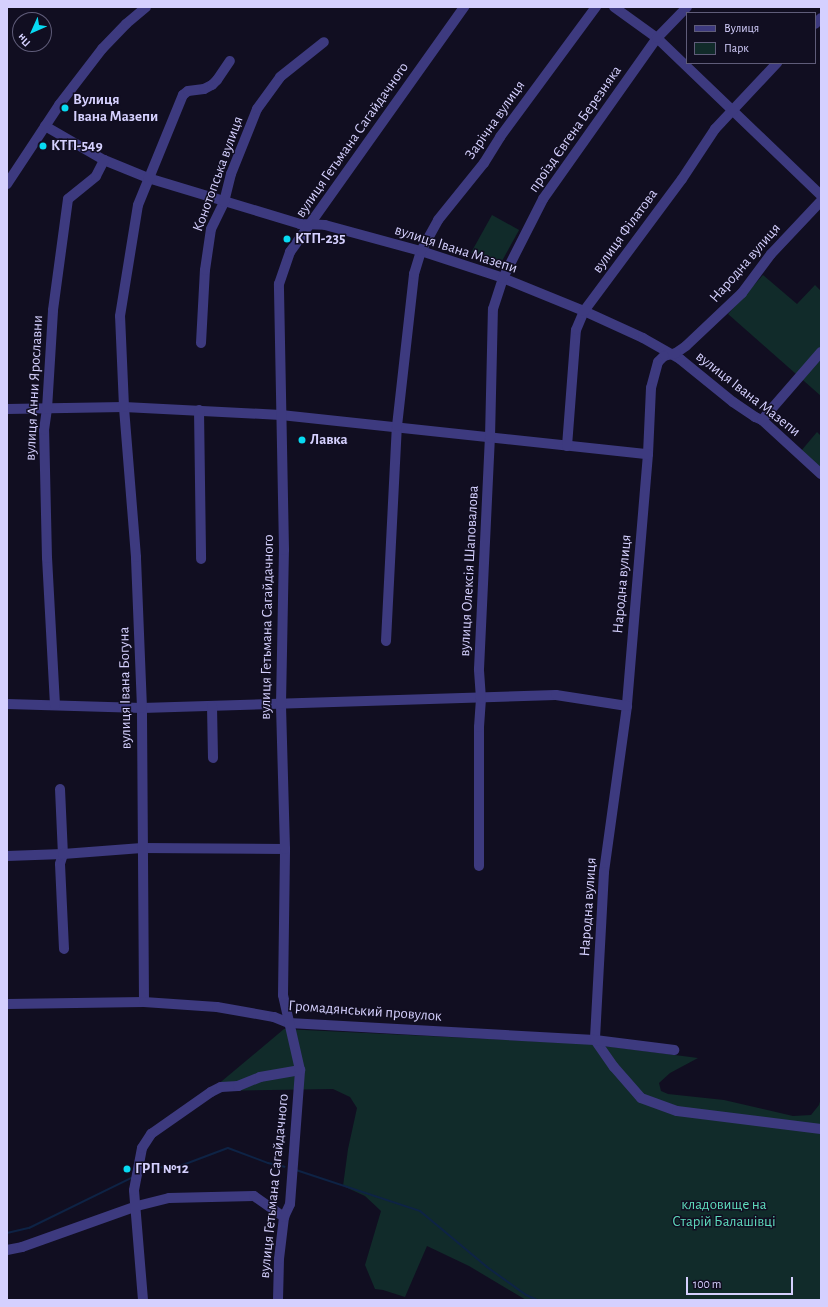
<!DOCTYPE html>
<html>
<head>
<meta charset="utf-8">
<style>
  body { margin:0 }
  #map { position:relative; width:828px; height:1307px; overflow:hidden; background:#110e21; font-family:"Alegreya Sans",sans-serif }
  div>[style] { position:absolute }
  .green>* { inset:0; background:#112b2a; transform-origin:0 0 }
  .stream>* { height:2px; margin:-1px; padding:0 1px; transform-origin:1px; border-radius:1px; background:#0e2345 }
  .minor>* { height:10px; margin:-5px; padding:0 5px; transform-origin:5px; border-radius:5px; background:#3d3a7f }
  .dots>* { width:11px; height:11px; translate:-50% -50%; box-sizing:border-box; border:2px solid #110e21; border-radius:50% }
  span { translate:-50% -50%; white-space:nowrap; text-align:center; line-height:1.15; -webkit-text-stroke:3px #110e21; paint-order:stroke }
  .poi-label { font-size:15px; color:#d5d0fe; font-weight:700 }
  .left { translate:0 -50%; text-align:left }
  .street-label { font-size:15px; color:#d5d0fe }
  .park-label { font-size:15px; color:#5edbbc }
  .frame { position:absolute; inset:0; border:8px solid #d5d0fe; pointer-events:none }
  .legend { position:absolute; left:686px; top:12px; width:130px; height:52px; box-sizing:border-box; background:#110e21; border:1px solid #5f5c79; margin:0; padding:5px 7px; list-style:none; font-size:12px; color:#d5d0fe }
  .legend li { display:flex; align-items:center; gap:8px; height:20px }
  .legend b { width:20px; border:1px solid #5f5c79 }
  .north { position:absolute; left:12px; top:12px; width:40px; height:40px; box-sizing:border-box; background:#110e21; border:1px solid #5f5c79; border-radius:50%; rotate:225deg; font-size:11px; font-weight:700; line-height:16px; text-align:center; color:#d5d0fe }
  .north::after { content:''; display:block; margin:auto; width:14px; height:18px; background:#07daf2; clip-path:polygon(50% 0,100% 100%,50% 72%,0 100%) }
  .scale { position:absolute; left:686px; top:1277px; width:107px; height:18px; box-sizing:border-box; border:2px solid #d5d0fe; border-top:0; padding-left:5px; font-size:12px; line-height:14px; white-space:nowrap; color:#d5d0fe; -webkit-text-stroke:3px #110e21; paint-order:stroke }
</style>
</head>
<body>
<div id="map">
  <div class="green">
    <div style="left:492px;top:215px;width:31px;height:43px;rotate:29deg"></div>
    <div style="clip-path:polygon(763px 275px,797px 304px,815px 285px,821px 291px,821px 396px,728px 314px)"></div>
    <div style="clip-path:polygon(817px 432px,821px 436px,821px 478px,796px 457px)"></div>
    <div style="clip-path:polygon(284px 1029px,590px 1044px,698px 1058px,670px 1073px,659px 1083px,661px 1091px,668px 1094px,724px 1100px,793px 1116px,811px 1115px,819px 1105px,821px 1098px,821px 1300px,526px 1300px,469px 1266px,427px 1246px,405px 1297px,383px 1290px,375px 1289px,365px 1265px,381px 1211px,365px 1196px,343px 1186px,348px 1149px,357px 1108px,350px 1097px,333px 1089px,210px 1091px)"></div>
  </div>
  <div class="stream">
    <div style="left:296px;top:1170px;width:131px;rotate:18.3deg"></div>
    <div style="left:420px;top:1211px;width:87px;rotate:39.9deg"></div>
    <div style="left:487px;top:1267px;width:48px;rotate:35.7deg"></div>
    <div style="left:526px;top:1295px;width:12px;rotate:24deg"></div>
    <div style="left:143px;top:1172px;width:9px;rotate:-27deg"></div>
    <div style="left:151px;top:1168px;width:29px;rotate:-4deg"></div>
    <div style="left:180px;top:1166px;width:51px;rotate:-20.6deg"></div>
    <div style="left:228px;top:1148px;width:43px;rotate:20.6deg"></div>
    <div style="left:268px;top:1163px;width:17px;rotate:13deg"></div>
    <div style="left:7px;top:1233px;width:23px;rotate:-13deg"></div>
    <div style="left:29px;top:1228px;width:114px;rotate:-26.1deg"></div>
  </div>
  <div class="minor">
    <div style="left:614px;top:7px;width:53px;rotate:35.8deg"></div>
    <div style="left:657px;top:38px;width:227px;rotate:43.8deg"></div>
    <div style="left:815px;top:24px;width:8px;rotate:-45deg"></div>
    <div style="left:45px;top:126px;width:68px;rotate:30deg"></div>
    <div style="left:104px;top:160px;width:48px;rotate:22.2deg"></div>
    <div style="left:148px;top:178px;width:159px;rotate:16.8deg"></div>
    <div style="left:300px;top:224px;width:25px;rotate:2deg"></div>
    <div style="left:325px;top:225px;width:99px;rotate:15.2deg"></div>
    <div style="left:421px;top:251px;width:86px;rotate:18.2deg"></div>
    <div style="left:503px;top:278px;width:87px;rotate:22.2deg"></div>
    <div style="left:584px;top:311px;width:65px;rotate:24.6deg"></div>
    <div style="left:643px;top:338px;width:43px;rotate:29.6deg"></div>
    <div style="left:680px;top:359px;width:68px;rotate:39.1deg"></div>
    <div style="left:733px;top:402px;width:27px;rotate:34deg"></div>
    <div style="left:755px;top:417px;width:8px;rotate:23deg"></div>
    <div style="left:762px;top:420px;width:80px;rotate:42.5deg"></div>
    <div style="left:7px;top:184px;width:95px;rotate:-56.6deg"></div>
    <div style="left:59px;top:105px;width:71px;rotate:-52.5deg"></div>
    <div style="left:102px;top:49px;width:35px;rotate:-46deg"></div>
    <div style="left:126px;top:24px;width:26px;rotate:-40deg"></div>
    <div style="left:821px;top:201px;width:73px;rotate:133.3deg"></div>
    <div style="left:771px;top:254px;width:49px;rotate:126.6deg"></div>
    <div style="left:742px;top:293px;width:77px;rotate:136.6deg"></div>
    <div style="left:686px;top:346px;width:12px;rotate:145deg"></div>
    <div style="left:676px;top:353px;width:12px;rotate:166deg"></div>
    <div style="left:664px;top:356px;width:8px;rotate:135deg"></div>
    <div style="left:658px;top:362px;width:27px;rotate:105deg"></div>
    <div style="left:651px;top:388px;width:66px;rotate:92.6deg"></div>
    <div style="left:648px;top:454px;width:253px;rotate:94.8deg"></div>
    <div style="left:627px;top:706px;width:168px;rotate:97.9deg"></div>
    <div style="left:604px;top:872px;width:168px;rotate:93.1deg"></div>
    <div style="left:595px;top:1040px;width:33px;rotate:55deg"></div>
    <div style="left:614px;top:1067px;width:41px;rotate:48.9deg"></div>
    <div style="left:641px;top:1098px;width:38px;rotate:20deg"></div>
    <div style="left:677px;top:1111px;width:145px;rotate:7.1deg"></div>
    <div style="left:201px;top:343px;width:73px;rotate:-86.9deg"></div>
    <div style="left:205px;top:270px;width:41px;rotate:-81.7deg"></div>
    <div style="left:211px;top:229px;width:30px;rotate:-64deg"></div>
    <div style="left:224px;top:202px;width:29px;rotate:-76deg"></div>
    <div style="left:231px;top:174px;width:70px;rotate:-68.2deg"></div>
    <div style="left:257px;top:109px;width:39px;rotate:-54deg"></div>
    <div style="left:280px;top:77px;width:56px;rotate:-38.5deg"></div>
    <div style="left:7px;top:409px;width:117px;rotate:-1deg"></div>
    <div style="left:124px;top:407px;width:157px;rotate:2.9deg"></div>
    <div style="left:281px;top:415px;width:369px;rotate:6.1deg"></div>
    <div style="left:199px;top:410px;width:149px;rotate:89.2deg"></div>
    <div style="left:762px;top:420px;width:90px;rotate:-49.1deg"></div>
    <div style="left:567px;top:446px;width:116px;rotate:-85.6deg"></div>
    <div style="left:576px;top:330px;width:21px;rotate:-67deg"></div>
    <div style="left:584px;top:311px;width:164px;rotate:-53.4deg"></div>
    <div style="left:682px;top:179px;width:60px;rotate:-56.6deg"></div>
    <div style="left:715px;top:129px;width:91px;rotate:-46.8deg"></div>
    <div style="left:386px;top:641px;width:215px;rotate:-87.1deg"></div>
    <div style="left:397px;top:426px;width:153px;rotate:-83.6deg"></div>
    <div style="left:414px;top:274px;width:24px;rotate:-73deg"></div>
    <div style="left:421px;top:251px;width:35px;rotate:-61deg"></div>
    <div style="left:438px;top:220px;width:73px;rotate:-51.1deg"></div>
    <div style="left:484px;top:163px;width:31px;rotate:-58deg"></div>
    <div style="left:500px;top:137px;width:162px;rotate:-53.6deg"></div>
    <div style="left:7px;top:704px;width:135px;rotate:1.7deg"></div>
    <div style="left:142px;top:708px;width:414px;rotate:-1.8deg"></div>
    <div style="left:556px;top:695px;width:72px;rotate:8.8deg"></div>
    <div style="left:55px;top:705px;width:147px;rotate:-93.1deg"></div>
    <div style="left:47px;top:558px;width:128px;rotate:-91.3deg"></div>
    <div style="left:44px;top:430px;width:21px;rotate:-82deg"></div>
    <div style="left:47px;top:409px;width:99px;rotate:-86.5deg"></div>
    <div style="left:53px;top:310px;width:112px;rotate:-82.3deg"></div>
    <div style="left:68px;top:199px;width:36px;rotate:-39deg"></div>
    <div style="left:96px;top:176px;width:18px;rotate:-63deg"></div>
    <div style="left:212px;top:706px;width:52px;rotate:88.9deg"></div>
    <div style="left:60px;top:789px;width:65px;rotate:87.4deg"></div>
    <div style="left:63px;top:854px;width:10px;rotate:107deg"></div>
    <div style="left:60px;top:864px;width:85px;rotate:87.3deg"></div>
    <div style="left:7px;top:856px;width:56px;rotate:-2deg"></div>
    <div style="left:63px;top:854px;width:79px;rotate:-4.3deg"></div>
    <div style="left:142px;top:848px;width:143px;rotate:0.4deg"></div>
    <div style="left:479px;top:866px;width:139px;rotate:-90deg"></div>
    <div style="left:479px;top:727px;width:28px;rotate:-86deg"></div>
    <div style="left:481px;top:699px;width:30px;rotate:-94deg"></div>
    <div style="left:479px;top:669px;width:231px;rotate:-87.3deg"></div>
    <div style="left:490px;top:438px;width:129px;rotate:-88.7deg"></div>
    <div style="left:493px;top:309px;width:33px;rotate:-72deg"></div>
    <div style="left:503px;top:278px;width:89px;rotate:-63.1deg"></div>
    <div style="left:543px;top:199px;width:197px;rotate:-54.7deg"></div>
    <div style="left:657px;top:38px;width:43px;rotate:-45.9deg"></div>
    <div style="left:144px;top:1002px;width:294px;rotate:-90.4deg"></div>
    <div style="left:142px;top:708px;width:151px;rotate:-92.3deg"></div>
    <div style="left:136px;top:557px;width:150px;rotate:-94.6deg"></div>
    <div style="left:124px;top:407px;width:91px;rotate:-92.5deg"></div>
    <div style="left:120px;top:316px;width:112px;rotate:-80.8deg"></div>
    <div style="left:138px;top:205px;width:119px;rotate:-67.8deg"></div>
    <div style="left:183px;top:95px;width:6px;rotate:-39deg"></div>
    <div style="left:188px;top:91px;width:16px;rotate:-7deg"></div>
    <div style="left:204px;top:89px;width:9px;rotate:-27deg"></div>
    <div style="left:212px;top:85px;width:7px;rotate:-45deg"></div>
    <div style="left:217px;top:80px;width:23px;rotate:-56deg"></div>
    <div style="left:7px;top:1004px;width:137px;rotate:-0.8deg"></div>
    <div style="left:144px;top:1002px;width:73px;rotate:3.9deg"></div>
    <div style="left:217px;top:1007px;width:58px;rotate:10deg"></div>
    <div style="left:274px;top:1017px;width:16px;rotate:22deg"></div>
    <div style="left:289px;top:1023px;width:306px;rotate:3.2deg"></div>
    <div style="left:595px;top:1040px;width:80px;rotate:7.2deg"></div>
    <div style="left:7px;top:1250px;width:15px;rotate:-11deg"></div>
    <div style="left:22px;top:1247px;width:122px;rotate:-19.6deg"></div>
    <div style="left:137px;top:1206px;width:33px;rotate:-14deg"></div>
    <div style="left:169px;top:1198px;width:85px;rotate:-1.3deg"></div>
    <div style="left:254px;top:1196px;width:37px;rotate:35deg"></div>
    <div style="left:143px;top:1300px;width:110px;rotate:-94.7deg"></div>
    <div style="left:134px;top:1190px;width:43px;rotate:-79.2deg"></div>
    <div style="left:142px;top:1148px;width:17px;rotate:-57deg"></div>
    <div style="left:151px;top:1134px;width:73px;rotate:-35deg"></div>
    <div style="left:211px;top:1092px;width:11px;rotate:-27deg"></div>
    <div style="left:221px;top:1087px;width:17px;rotate:-3deg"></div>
    <div style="left:238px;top:1086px;width:24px;rotate:-22deg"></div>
    <div style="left:260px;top:1077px;width:41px;rotate:-9.9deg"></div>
    <div style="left:278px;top:1300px;width:41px;rotate:-88.6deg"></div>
    <div style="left:279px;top:1259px;width:42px;rotate:-83.2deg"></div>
    <div style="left:284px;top:1217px;width:14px;rotate:-65deg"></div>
    <div style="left:290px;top:1204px;width:134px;rotate:-85.7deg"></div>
    <div style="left:300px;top:1070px;width:77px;rotate:-102.8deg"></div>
    <div style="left:283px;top:995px;width:146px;rotate:-89.2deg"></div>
    <div style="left:285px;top:849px;width:145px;rotate:-91.6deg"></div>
    <div style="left:281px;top:704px;width:154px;rotate:-88.9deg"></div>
    <div style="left:284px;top:550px;width:266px;rotate:-91.1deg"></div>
    <div style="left:279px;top:284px;width:34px;rotate:-71deg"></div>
    <div style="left:290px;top:252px;width:301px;rotate:-54.6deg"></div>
  </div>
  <div class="dots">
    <div style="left:65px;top:108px;background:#07daf2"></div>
    <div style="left:43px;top:146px;background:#07daf2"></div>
    <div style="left:287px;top:239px;background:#07daf2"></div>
    <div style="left:302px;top:440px;background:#07daf2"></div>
    <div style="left:127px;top:1169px;background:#07daf2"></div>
  </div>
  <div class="poi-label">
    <span class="left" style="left:73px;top:108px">Вулиця<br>Івана Мазепи</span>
    <span class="left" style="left:51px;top:146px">КТП-549</span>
    <span class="left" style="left:295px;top:239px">КТП-235</span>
    <span class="left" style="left:310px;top:440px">Лавка</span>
    <span class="left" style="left:135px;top:1169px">ГРП №12</span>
  </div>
  <div class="street-label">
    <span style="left:495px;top:120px;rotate:-55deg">Зарічна вулиця</span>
    <span style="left:575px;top:129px;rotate:-55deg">проїзд Євгена Березняка</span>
    <span style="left:352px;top:140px;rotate:-55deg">вулиця Гетьмана Сагайдачного</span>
    <span style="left:218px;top:174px;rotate:-70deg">Конотопська вулиця</span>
    <span style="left:625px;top:231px;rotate:-54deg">вулиця Філатова</span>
    <span style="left:456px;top:249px;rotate:18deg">вулиця Івана Мазепи</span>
    <span style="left:745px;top:263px;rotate:-49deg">Народна вулиця</span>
    <span style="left:34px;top:388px;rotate:-87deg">вулиця Анни Ярославни</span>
    <span style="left:748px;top:394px;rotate:38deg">вулиця Івана Мазепи</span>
    <span style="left:469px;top:571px;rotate:-87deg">вулиця Олексія Шаповалова</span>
    <span style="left:622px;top:584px;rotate:-85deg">Народна вулиця</span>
    <span style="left:267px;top:627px;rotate:-89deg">вулиця Гетьмана Сагайдачного</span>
    <span style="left:125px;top:688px;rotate:-91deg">вулиця Івана Богуна</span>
    <span style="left:588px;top:907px;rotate:-86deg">Народна вулиця</span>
    <span style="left:365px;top:1011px;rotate:4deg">Громадянський провулок</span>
    <span style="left:274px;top:1186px;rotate:-84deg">вулиця Гетьмана Сагайдачного</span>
  </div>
  <div class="park-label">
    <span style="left:724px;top:1213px">кладовище на<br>Старій Балашівці</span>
  </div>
  <div class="frame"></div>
  <ul class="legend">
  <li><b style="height:5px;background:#3d3a7f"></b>Вулиця</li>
  <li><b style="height:11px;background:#112b2a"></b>Парк</li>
  </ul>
  <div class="north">Пн</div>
  <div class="scale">100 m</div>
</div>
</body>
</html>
